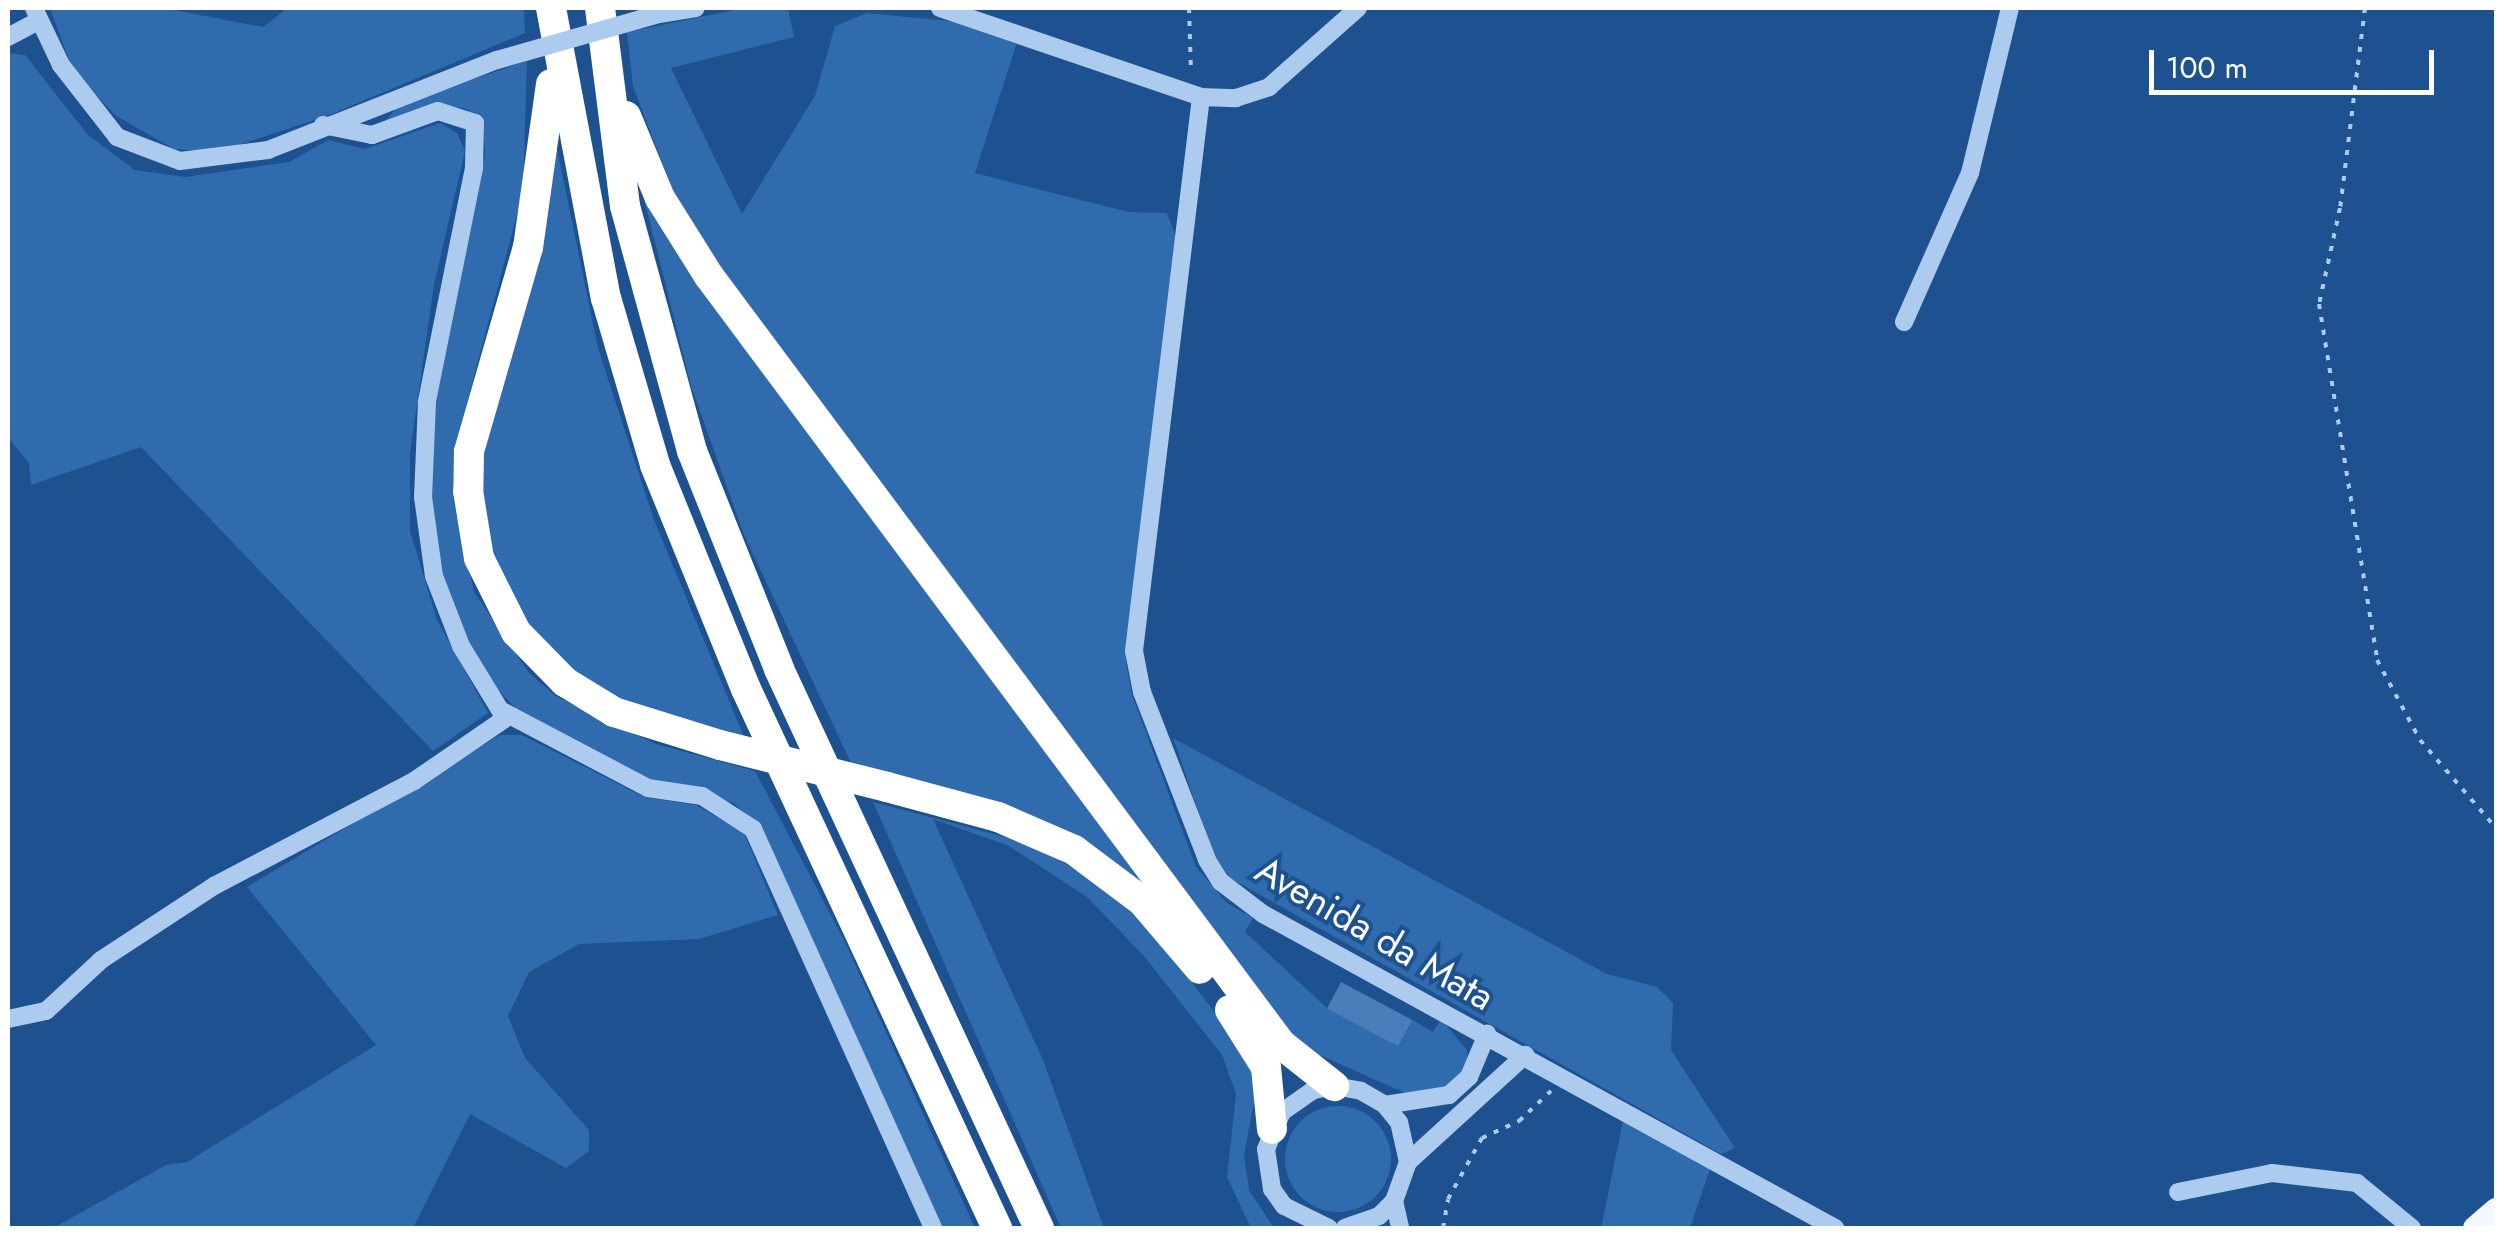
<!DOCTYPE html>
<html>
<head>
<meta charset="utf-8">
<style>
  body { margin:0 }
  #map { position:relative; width:2504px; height:1236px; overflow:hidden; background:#1d5190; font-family:Jost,sans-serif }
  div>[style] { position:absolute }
  .green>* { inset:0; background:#306bae }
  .round { border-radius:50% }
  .building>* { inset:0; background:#4a7db9; transform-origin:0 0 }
  .path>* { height:4px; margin-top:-2px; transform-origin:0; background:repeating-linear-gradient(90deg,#adcbee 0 5px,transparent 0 13px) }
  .minor>* { height:18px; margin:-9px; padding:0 9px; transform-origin:9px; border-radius:9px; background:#adcbee }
  .major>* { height:25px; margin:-12.5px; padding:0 12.5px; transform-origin:12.5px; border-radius:12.5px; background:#f4f8ff }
  .highway>* { height:30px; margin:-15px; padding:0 15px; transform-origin:15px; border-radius:15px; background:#fff }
  .minor-bridge>* { height:18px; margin:-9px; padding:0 9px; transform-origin:9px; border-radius:9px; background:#adcbee }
  .highway-bridge>* { height:30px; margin:-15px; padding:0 15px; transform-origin:15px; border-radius:15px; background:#fff }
  span { translate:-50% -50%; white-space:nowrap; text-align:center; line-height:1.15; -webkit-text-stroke:8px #1d5190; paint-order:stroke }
  .street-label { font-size:38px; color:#fff }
  .frame { position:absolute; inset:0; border:10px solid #fff; pointer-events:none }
  .scale { position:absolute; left:2149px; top:50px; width:285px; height:45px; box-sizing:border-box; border:5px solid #fff; border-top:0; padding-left:12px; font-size:30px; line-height:35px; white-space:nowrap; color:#fff; -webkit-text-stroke:8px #1d5190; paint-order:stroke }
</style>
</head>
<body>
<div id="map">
  <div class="green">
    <div style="clip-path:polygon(50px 8px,163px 8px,263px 27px,288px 8px,524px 8px,525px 33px,327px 116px,217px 152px,174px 149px,116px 116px,73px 71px)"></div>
    <div style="clip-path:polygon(744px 8px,788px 8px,794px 37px,671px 68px,742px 214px,815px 96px,835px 26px,867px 13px,959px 22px,1018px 39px,975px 173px,1128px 212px,1167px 213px,1176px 237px,1168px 349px,1126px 662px,1132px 695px,1196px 867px,1227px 903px,1253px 918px,1245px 932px,1327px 1008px,1399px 1046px,1413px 1020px,1433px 1032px,1441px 1019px,1467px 1050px,1468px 1064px,1455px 1084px,1414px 1097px,1315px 1053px,1288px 1031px,681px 213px,633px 86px,627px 32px)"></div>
    <div style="clip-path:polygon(8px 53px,25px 55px,88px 135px,135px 170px,186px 177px,289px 162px,328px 140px,365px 149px,440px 123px,457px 133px,465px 151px,434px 285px,410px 453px,410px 531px,437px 620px,488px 713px,433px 751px,141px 447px,31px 485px,29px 463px,8px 438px)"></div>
    <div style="clip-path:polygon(527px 61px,523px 192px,456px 444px,453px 499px,474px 592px,529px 673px,557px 697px,656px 744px,755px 771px,845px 942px,975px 1228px,938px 1228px,752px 821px,734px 803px,647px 780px,525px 719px,495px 686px,464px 636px,440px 573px,429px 497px,433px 402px,485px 153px,483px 122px,467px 109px,439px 104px,378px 129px,401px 103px)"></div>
    <div style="clip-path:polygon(554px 134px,598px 348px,654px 520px,745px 739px,652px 719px,563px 670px,495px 580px,475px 473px)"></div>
    <div style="clip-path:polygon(639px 179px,1223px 981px,1134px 883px,853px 767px,744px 535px,691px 386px)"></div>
    <div style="clip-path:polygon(500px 735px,522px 735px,644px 797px,696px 805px,744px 833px,778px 915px,699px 939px,579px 944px,529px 972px,508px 1016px,525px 1058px,589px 1130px,589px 1151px,566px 1168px,470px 1114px,413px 1228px,53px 1228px,166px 1165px,187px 1162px,376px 1045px,247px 887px)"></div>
    <div style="clip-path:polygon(1173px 738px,1607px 974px,1657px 987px,1673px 1003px,1671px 1050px,1735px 1148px,1721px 1154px,1230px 878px,1212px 851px)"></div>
    <div style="clip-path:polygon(873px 802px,1009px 838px,1056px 858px,1109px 891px,1156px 935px,1244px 1051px,1258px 1081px,1244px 1155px,1249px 1190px,1274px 1228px,1251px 1228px,1227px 1177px,1236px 1094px,1222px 1055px,1144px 956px,1087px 897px,1009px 846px,933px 819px,1043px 1060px,1104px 1228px,1061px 1228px)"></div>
    <div class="round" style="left:1285px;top:1106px;width:106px;height:106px"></div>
    <div style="clip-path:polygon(1623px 1121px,1710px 1169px,1690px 1228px,1601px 1228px)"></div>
  </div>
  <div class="building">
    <div style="left:1341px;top:982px;width:81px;height:30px;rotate:28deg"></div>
  </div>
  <div class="path">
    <div style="left:1189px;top:8px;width:65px;rotate:88.2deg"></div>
    <div style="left:2365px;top:8px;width:202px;rotate:97.1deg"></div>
    <div style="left:2340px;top:208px;width:98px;rotate:102.3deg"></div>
    <div style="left:2319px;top:304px;width:361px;rotate:80.7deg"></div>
    <div style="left:2377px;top:660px;width:91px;rotate:61.7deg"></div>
    <div style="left:2420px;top:740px;width:116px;rotate:49.2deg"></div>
    <div style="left:1443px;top:1228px;width:29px;rotate:-80deg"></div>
    <div style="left:1448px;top:1199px;width:70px;rotate:-60.9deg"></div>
    <div style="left:1482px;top:1138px;width:41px;rotate:-24.7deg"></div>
    <div style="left:1519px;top:1121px;width:44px;rotate:-43.2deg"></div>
  </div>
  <div class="minor">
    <div style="left:34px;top:8px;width:63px;rotate:64.7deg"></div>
    <div style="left:61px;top:65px;width:91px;rotate:52.1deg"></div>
    <div style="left:117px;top:137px;width:67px;rotate:20.9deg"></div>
    <div style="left:180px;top:161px;width:89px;rotate:-7.1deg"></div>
    <div style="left:268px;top:150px;width:246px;rotate:-21.5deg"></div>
    <div style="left:940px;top:8px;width:276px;rotate:18.8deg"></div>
    <div style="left:1201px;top:97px;width:35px;rotate:2deg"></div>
    <div style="left:1236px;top:98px;width:35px;rotate:-18deg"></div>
    <div style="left:1269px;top:87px;width:119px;rotate:-41.6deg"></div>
    <div style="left:659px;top:14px;width:37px;rotate:-9deg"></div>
    <div style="left:8px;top:37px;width:32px;rotate:-28deg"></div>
    <div style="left:1201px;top:97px;width:558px;rotate:96.9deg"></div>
    <div style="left:1134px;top:651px;width:42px;rotate:79deg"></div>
    <div style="left:1142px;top:692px;width:180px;rotate:68.8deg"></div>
    <div style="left:1207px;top:860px;width:26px;rotate:58deg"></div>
    <div style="left:1221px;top:882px;width:53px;rotate:37.3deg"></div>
    <div style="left:1263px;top:914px;width:653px;rotate:28.76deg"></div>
    <div style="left:323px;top:125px;width:50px;rotate:11.5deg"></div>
    <div style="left:372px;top:135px;width:70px;rotate:-20deg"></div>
    <div style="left:438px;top:111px;width:39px;rotate:18deg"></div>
    <div style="left:475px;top:123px;width:45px;rotate:91.3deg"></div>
    <div style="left:474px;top:168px;width:239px;rotate:101.4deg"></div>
    <div style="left:427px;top:402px;width:95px;rotate:92.4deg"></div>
    <div style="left:423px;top:497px;width:80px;rotate:82.1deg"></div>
    <div style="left:434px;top:576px;width:75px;rotate:68.9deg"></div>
    <div style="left:461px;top:646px;width:75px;rotate:58.6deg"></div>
    <div style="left:500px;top:710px;width:167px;rotate:27.8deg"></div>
    <div style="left:648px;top:788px;width:55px;rotate:8.4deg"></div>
    <div style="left:702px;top:796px;width:61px;rotate:32.9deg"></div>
    <div style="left:753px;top:829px;width:438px;rotate:65.7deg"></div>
    <div style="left:1904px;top:322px;width:163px;rotate:-66.1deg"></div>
    <div style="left:1970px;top:173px;width:170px;rotate:-76.4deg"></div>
    <div style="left:8px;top:1019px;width:39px;rotate:-12deg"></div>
    <div style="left:46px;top:1011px;width:75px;rotate:-42.8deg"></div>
    <div style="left:101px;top:960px;width:135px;rotate:-33.2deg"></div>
    <div style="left:214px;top:886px;width:226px;rotate:-27.7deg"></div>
    <div style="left:414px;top:781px;width:115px;rotate:-34.4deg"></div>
    <div style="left:1385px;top:1105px;width:65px;rotate:-8.9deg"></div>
    <div style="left:1449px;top:1095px;width:27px;rotate:-42deg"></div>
    <div style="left:1469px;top:1077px;width:47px;rotate:-67.3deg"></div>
    <div style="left:1408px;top:1162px;width:159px;rotate:-42.4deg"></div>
    <div style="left:2178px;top:1192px;width:96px;rotate:-11.4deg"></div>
    <div style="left:2272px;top:1173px;width:86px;rotate:6.7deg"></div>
    <div style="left:2357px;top:1183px;width:71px;rotate:39.3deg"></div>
    <div style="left:1394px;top:1201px;width:28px;rotate:77deg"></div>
    <div style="left:1329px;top:1228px;width:50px;rotate:-153.9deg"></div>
    <div style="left:1284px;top:1206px;width:21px;rotate:-125deg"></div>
    <div style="left:1272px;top:1189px;width:40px;rotate:-98.5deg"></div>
    <div style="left:1266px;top:1149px;width:40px;rotate:-66.6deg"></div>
    <div style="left:1282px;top:1112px;width:39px;rotate:-35deg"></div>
    <div style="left:1314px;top:1090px;width:20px;rotate:-11deg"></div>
    <div style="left:1334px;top:1086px;width:27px;rotate:10deg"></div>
    <div style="left:1361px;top:1091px;width:28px;rotate:30deg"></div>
    <div style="left:1385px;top:1105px;width:22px;rotate:51deg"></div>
    <div style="left:1399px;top:1122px;width:41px;rotate:77.3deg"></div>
    <div style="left:1408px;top:1162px;width:41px;rotate:109.7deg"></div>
    <div style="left:1394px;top:1201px;width:21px;rotate:135deg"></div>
    <div style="left:1379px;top:1216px;width:36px;rotate:161deg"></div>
  </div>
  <div class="major">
    <div style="left:2475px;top:1228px;width:28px;rotate:-41deg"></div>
  </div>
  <div class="highway">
    <div style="left:551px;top:8px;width:295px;rotate:79.3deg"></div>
    <div style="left:606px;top:298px;width:174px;rotate:73.6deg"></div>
    <div style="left:655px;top:465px;width:242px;rotate:67.9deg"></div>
    <div style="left:746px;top:689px;width:595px;rotate:65.03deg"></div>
    <div style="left:600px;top:8px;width:200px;rotate:82.8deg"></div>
    <div style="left:625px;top:206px;width:254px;rotate:74.7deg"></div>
    <div style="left:692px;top:451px;width:235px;rotate:68.2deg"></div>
    <div style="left:779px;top:669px;width:617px;rotate:65.06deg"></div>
    <div style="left:551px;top:84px;width:165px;rotate:98deg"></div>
    <div style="left:528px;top:247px;width:213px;rotate:106.1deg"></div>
    <div style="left:469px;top:452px;width:39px;rotate:91deg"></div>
    <div style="left:468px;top:491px;width:68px;rotate:80.7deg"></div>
    <div style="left:479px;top:558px;width:83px;rotate:63.4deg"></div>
    <div style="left:516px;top:632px;width:70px;rotate:45.6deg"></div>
    <div style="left:565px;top:682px;width:57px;rotate:31.5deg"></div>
    <div style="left:614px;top:712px;width:111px;rotate:17.3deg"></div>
    <div style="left:626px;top:116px;width:89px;rotate:67.5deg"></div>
    <div style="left:660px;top:198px;width:92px;rotate:57.9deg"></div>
    <div style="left:709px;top:276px;width:958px;rotate:53.32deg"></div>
    <div style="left:1281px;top:1044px;width:68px;rotate:38.4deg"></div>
    <div style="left:887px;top:787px;width:115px;rotate:15.1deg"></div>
    <div style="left:998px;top:817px;width:83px;rotate:23.5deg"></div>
    <div style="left:1074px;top:850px;width:85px;rotate:36.9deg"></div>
    <div style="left:1142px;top:901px;width:89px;rotate:49.5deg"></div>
    <div style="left:1230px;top:1010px;width:67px;rotate:57.7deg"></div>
    <div style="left:1266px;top:1067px;width:62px;rotate:84.5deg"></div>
  </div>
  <div class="minor-bridge">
    <div style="left:497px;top:60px;width:168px;rotate:-15.9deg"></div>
  </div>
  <div class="highway-bridge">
    <div style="left:720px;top:745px;width:172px;rotate:14.1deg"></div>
  </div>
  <div class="street-label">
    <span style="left:1375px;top:933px;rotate:30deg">Avenida da Mata</span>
  </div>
  <div class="frame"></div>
  <div class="scale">100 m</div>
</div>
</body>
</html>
